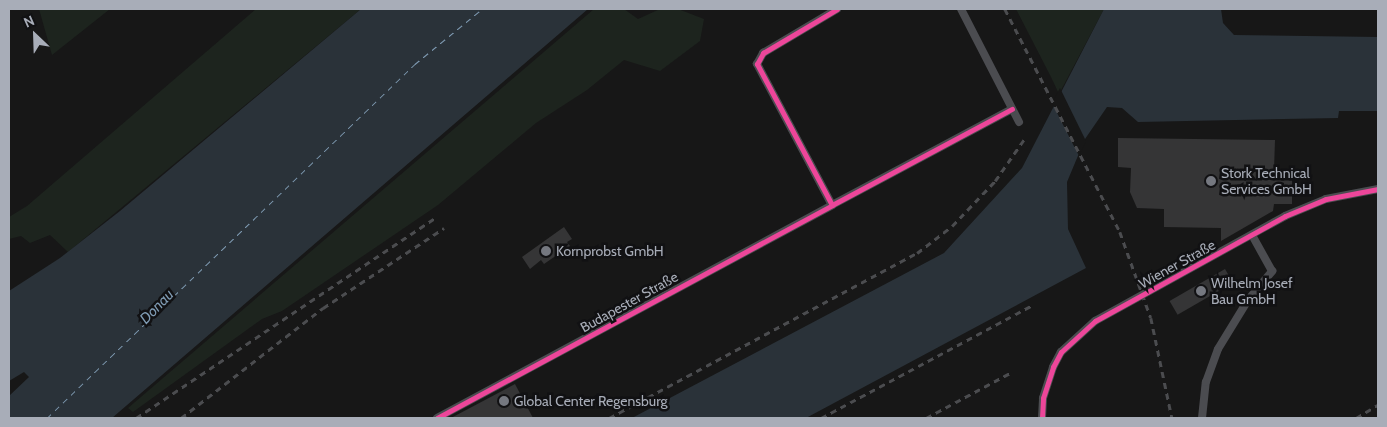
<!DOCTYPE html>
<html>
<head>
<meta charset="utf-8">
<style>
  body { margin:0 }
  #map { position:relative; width:1387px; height:427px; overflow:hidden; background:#171717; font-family:Cabin,sans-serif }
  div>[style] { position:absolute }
  .green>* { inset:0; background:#1d241e }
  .water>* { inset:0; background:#2a3239 }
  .pier>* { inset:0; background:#171717 }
  .ferry>* { height:1px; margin-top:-0.5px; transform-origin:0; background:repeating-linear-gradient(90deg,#7f9bb3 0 6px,transparent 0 11px) }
  .building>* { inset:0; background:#353536; transform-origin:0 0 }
  .minor>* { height:8px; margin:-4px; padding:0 4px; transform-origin:4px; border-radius:4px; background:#4b4c50 }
  .rail>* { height:2.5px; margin-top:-1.25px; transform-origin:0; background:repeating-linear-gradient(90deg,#4b4c4f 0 6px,transparent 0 11px) }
  .cycleway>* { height:5px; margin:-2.5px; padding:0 2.5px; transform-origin:2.5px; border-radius:2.5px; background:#ed469a }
  .dots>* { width:14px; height:14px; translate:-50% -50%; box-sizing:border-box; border:2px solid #111113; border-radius:50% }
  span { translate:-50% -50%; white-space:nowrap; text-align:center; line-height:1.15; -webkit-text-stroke:5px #111113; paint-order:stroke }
  .poi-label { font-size:14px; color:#a8adb8 }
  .left { translate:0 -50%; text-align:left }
  .street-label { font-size:14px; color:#a8adb8 }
  .water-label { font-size:15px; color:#7f9bb3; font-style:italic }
  .frame { position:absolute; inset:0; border:10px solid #a8adb8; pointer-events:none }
  .north { position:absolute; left:10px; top:10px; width:50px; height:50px; -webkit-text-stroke:4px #111113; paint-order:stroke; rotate:336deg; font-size:14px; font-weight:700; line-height:20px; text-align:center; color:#a8adb8 }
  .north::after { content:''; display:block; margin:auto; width:18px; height:22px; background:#a8adb8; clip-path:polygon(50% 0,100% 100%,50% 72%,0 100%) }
</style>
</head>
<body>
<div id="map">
  <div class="green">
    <div style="clip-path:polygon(39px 9px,110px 9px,52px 55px)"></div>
    <div style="clip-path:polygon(256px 9px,361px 9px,68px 252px,50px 235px,30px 243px,21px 236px,9px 239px,9px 217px,27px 206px)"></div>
    <div style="clip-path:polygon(594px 9px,624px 9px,638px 19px,660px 9px,678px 9px,704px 19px,700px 41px,660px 71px,624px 60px,587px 90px,536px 123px,438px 205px,282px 311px,262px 319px,133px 412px,128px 408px)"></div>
    <div style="clip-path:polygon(1016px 9px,1104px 9px,1059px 94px,1051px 77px)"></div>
  </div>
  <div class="water">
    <div style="clip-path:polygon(361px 9px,588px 9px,112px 418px,9px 418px,9px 396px,29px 377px,24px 372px,9px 381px,9px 291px,60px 258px,120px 211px)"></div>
    <div style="clip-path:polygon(1104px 9px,1221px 9px,1223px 23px,1234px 35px,1378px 37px,1378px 111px,1339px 111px,1338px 118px,1138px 122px,1122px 108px,1107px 107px,1085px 139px,1067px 182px,1068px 229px,1086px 268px,806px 418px,632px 418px,944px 253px,1022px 168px)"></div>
  </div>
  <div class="pier">
    <div style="clip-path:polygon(1060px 88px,1086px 141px,1079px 156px,1052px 103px)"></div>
  </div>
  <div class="ferry">
    <div style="left:47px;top:418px;width:511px;rotate:-43.89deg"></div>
    <div style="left:415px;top:64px;width:87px;rotate:-39.4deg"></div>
  </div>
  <div class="building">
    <div style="clip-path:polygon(1118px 138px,1275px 140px,1274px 170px,1292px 170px,1292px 204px,1274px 204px,1273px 211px,1221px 241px,1221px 228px,1164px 227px,1164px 209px,1137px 208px,1130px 192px,1131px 168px,1118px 167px)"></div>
    <div style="clip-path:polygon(564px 227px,572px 239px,567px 242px,570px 246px,544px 264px,541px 260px,530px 269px,522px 257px)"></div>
    <div style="left:1225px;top:269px;width:16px;height:64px;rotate:60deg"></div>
    <div style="clip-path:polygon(515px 384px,533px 418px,451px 418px)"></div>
  </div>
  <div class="minor">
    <div style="left:961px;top:9px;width:127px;rotate:62.8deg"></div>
    <div style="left:832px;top:205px;width:204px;rotate:-28.1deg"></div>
    <div style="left:437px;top:418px;width:449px;rotate:-28.3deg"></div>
    <div style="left:832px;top:205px;width:160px;rotate:-118deg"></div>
    <div style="left:757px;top:64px;width:13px;rotate:-61deg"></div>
    <div style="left:763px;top:53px;width:86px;rotate:-30.7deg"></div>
    <div style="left:1042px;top:418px;width:20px;rotate:-87deg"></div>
    <div style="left:1043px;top:398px;width:33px;rotate:-72deg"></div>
    <div style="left:1053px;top:367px;width:17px;rotate:-62deg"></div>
    <div style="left:1061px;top:352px;width:46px;rotate:-42.4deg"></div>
    <div style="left:1095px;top:321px;width:217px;rotate:-28.9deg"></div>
    <div style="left:1285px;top:216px;width:44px;rotate:-22.5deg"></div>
    <div style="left:1326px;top:199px;width:53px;rotate:-10.9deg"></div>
    <div style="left:1202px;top:418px;width:36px;rotate:-84deg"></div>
    <div style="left:1206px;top:382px;width:35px;rotate:-70deg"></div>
    <div style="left:1218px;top:349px;width:57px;rotate:-58.5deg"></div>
    <div style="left:1248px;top:300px;width:38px;rotate:-50deg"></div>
    <div style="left:1272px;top:271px;width:41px;rotate:-119.1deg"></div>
  </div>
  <div class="rail">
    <div style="left:1005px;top:9px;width:251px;rotate:62.7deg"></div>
    <div style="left:1120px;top:232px;width:91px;rotate:70.2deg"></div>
    <div style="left:1151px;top:318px;width:102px;rotate:78.1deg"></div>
    <div style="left:136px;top:418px;width:361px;rotate:-33.8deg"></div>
    <div style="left:181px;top:418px;width:180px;rotate:-37.8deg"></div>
    <div style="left:323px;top:308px;width:145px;rotate:-33.5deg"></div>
    <div style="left:609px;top:418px;width:349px;rotate:-28.2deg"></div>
    <div style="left:917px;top:253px;width:44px;rotate:-37.6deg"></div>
    <div style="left:952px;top:226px;width:62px;rotate:-46.3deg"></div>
    <div style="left:995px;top:181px;width:52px;rotate:-55.1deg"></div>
    <div style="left:821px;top:418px;width:238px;rotate:-28.1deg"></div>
    <div style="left:926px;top:418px;width:95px;rotate:-28.2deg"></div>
    <div style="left:1356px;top:418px;width:26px;rotate:-31deg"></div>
  </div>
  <div class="cycleway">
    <div style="left:832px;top:205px;width:204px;rotate:-28.1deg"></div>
    <div style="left:437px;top:418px;width:449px;rotate:-28.3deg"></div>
    <div style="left:832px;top:205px;width:160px;rotate:-118deg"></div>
    <div style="left:757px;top:64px;width:13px;rotate:-61deg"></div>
    <div style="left:763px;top:53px;width:86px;rotate:-30.7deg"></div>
    <div style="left:1042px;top:418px;width:20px;rotate:-87deg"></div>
    <div style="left:1043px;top:398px;width:33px;rotate:-72deg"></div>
    <div style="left:1053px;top:367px;width:17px;rotate:-62deg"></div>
    <div style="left:1061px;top:352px;width:46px;rotate:-42.4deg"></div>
    <div style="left:1095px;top:321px;width:217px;rotate:-28.9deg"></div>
    <div style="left:1285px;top:216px;width:44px;rotate:-22.5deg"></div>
    <div style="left:1326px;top:199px;width:53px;rotate:-10.9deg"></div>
  </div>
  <div class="dots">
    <div style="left:1211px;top:181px;background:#757880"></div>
    <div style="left:546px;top:251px;background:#757880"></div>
    <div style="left:1201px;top:291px;background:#757880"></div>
    <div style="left:504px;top:401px;background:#757880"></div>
  </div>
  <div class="poi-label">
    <span class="left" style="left:1221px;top:181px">Stork Technical<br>Services GmbH</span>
    <span class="left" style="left:556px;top:251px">Kornprobst GmbH</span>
    <span class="left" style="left:1211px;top:291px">Wilhelm Josef<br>Bau GmbH</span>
    <span class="left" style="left:514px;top:401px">Global Center Regensburg</span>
  </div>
  <div class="street-label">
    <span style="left:1177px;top:264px;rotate:-29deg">Wiener Straße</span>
    <span style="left:629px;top:302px;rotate:-29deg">Budapester Straße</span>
  </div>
  <div class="water-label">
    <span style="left:157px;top:307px;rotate:-46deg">Donau</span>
  </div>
  <div class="frame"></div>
  <div class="north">N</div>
</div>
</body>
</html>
